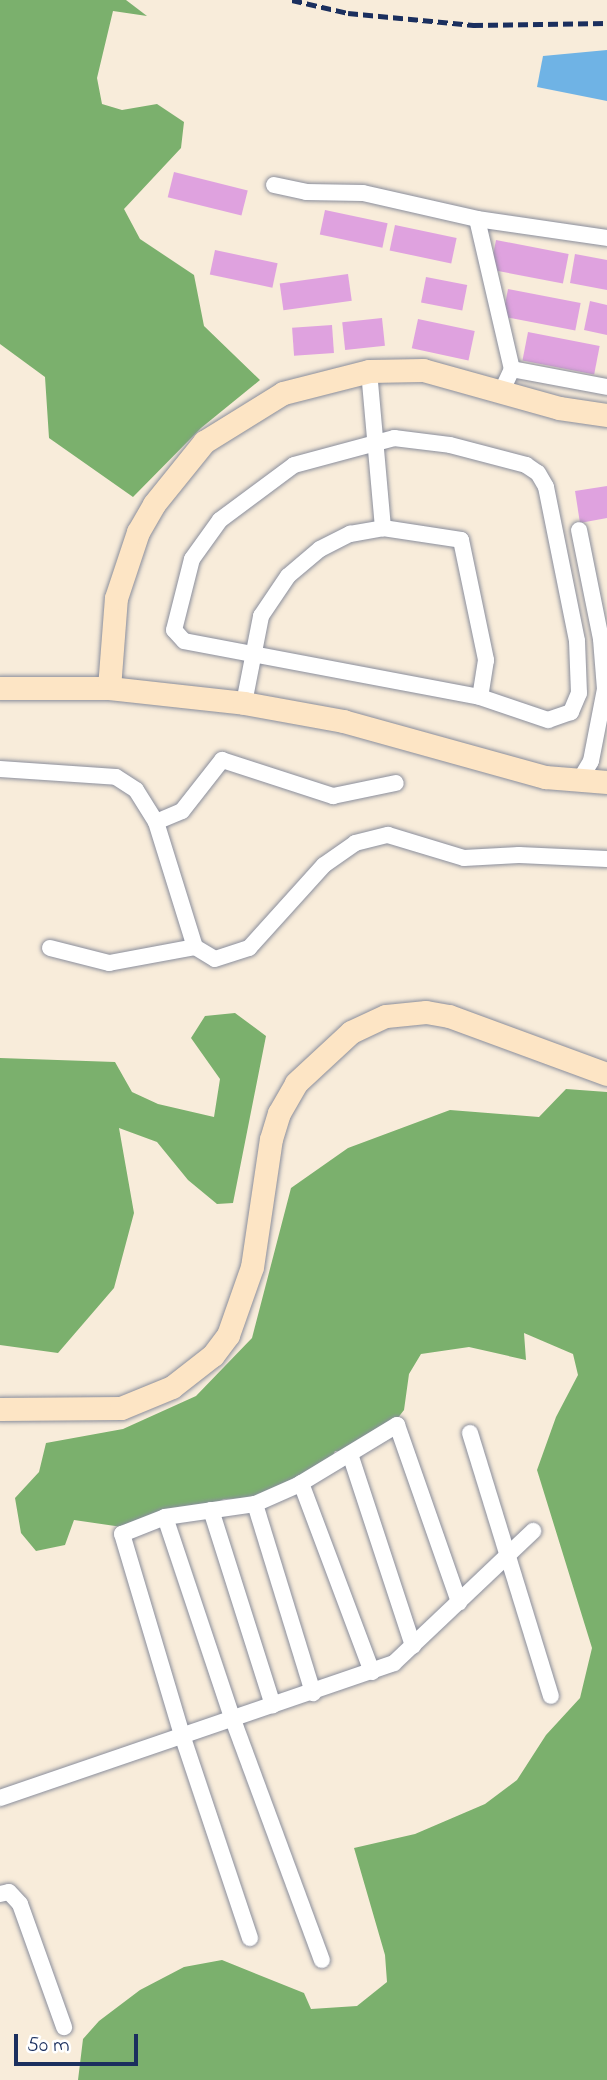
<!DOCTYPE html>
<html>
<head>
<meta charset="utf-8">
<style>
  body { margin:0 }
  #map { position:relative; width:607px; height:2080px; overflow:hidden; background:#f8ecda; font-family:"Indie Flower",sans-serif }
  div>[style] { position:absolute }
  .forest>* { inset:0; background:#7bb06d }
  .water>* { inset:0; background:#6fb3e5 }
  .building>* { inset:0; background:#dfa2df; transform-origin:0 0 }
  .roads { filter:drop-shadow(0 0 2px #8a8e9c) drop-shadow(0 0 2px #8a8e9c) }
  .street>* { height:16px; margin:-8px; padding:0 8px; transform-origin:8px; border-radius:8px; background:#fff }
  .secondary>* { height:23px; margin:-11.5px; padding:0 11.5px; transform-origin:11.5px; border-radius:11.5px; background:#fde5c5 }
  .rail>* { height:5px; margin-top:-2.5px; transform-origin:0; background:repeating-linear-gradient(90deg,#1b2f5e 0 10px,transparent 0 15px) }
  span { translate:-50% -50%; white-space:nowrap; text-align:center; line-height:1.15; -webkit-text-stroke:5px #fff; paint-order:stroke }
  .scale { position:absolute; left:14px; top:2034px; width:124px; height:32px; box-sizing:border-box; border:4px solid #1b2f5e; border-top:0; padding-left:9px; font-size:21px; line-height:24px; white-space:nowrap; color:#1b2f5e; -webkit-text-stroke:5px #fff; paint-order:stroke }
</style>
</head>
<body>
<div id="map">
  <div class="forest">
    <div style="clip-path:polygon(0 0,126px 0,147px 16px,113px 11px,97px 78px,102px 104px,122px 110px,157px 104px,184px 122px,181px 148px,124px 209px,140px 239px,194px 275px,204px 326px,260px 380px,201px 428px,133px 497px,49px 438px,45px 377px,0 344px)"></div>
    <div style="clip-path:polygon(235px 1013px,266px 1036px,233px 1203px,217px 1204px,188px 1180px,157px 1142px,119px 1128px,134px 1213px,114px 1288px,58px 1353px,0 1345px,0 1058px,115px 1062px,132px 1092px,158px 1104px,214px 1117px,220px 1079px,191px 1038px,205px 1016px)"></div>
    <div style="clip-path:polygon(566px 1089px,607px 1092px,607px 2080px,78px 2080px,83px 2039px,99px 2021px,140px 1990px,184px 1967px,222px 1960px,304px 1993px,311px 2009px,357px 2006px,387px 1982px,385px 1955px,354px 1848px,415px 1834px,485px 1804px,517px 1780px,546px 1735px,580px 1698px,592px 1648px,537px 1470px,556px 1417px,578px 1375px,573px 1354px,524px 1333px,526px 1360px,469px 1347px,421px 1354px,409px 1374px,404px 1410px,387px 1432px,356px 1451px,335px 1451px,325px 1471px,257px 1498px,224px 1499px,176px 1519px,122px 1527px,74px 1520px,65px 1545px,36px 1551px,21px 1533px,15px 1498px,39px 1472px,46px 1443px,123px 1429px,196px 1396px,252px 1338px,291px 1188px,348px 1148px,450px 1110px,539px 1117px)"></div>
  </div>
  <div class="water">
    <div style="clip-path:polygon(607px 50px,607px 101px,537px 87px,543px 56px)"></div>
  </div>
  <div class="building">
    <div style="left:174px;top:172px;width:76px;height:26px;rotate:14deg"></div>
    <div style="left:325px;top:210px;width:64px;height:25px;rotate:12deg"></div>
    <div style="left:395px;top:225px;width:63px;height:26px;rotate:12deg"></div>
    <div style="left:496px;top:240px;width:74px;height:30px;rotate:11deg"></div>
    <div style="left:215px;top:250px;width:64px;height:25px;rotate:12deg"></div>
    <div style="clip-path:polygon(575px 254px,607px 260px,607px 290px,570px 283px)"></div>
    <div style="left:348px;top:274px;width:27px;height:69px;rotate:82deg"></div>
    <div style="left:426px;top:277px;width:42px;height:26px;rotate:11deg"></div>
    <div style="left:508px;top:289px;width:74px;height:28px;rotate:11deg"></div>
    <div style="clip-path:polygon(590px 301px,607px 305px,607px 335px,584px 330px)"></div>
    <div style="left:382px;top:318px;width:28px;height:40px;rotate:84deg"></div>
    <div style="left:418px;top:319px;width:58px;height:30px;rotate:12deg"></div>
    <div style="left:332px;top:325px;width:28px;height:40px;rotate:86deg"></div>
    <div style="left:528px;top:332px;width:73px;height:29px;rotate:11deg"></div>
    <div style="clip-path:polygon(607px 486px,607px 518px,580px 523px,575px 491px)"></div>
  </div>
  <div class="roads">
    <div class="street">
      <div style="left:274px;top:185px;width:33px;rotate:12deg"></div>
      <div style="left:306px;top:192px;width:57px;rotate:1deg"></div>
      <div style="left:363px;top:193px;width:117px;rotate:12.8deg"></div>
      <div style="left:477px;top:219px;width:131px;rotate:8.3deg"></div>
      <div style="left:477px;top:219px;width:154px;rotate:76.9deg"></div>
      <div style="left:512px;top:369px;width:23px;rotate:115deg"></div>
      <div style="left:512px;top:369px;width:97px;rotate:10.7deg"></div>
      <div style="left:369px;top:371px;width:158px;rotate:84.9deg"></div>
      <div style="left:394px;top:438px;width:56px;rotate:7.1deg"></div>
      <div style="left:450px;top:445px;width:79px;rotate:14.7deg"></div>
      <div style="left:526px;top:465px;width:14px;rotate:34deg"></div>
      <div style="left:538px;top:473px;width:16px;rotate:60deg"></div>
      <div style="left:546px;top:487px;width:157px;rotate:78.6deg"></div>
      <div style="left:577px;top:641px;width:52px;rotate:87.8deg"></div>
      <div style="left:579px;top:693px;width:21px;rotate:113deg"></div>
      <div style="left:571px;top:712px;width:24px;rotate:161deg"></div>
      <div style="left:548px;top:720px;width:72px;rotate:-161.3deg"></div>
      <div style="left:480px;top:697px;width:301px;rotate:-169.3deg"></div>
      <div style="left:184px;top:641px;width:15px;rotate:-132deg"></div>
      <div style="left:174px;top:630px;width:73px;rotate:-75.8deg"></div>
      <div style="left:192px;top:559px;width:48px;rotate:-54.3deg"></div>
      <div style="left:220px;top:520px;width:92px;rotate:-36.6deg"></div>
      <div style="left:294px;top:465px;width:104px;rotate:-15.1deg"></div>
      <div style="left:244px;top:703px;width:89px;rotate:-78.9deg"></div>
      <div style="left:261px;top:616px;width:48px;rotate:-56deg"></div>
      <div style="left:288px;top:576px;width:42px;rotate:-40.2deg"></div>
      <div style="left:320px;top:549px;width:34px;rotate:-27deg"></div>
      <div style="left:350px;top:534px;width:34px;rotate:-10deg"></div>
      <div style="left:383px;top:528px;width:79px;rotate:8.7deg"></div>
      <div style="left:461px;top:540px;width:123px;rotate:78.2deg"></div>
      <div style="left:486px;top:660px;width:37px;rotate:99deg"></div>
      <div style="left:0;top:769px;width:116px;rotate:3.9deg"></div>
      <div style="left:116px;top:777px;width:24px;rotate:33deg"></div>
      <div style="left:136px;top:790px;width:38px;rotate:58deg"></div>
      <div style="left:156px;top:822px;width:131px;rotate:72.7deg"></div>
      <div style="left:195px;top:947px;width:23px;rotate:31deg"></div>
      <div style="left:215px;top:959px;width:36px;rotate:-18deg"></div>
      <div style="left:249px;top:948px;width:112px;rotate:-47.9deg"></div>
      <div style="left:324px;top:865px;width:38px;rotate:-35deg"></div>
      <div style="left:355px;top:843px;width:34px;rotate:-14deg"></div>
      <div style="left:388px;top:835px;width:79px;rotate:16.8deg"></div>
      <div style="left:464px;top:858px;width:55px;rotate:-3.1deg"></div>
      <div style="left:519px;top:855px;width:88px;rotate:2.6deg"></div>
      <div style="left:579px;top:781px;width:23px;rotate:-59deg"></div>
      <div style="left:591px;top:761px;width:73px;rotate:-79deg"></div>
      <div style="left:605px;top:689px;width:50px;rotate:-94.6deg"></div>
      <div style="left:601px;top:639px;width:111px;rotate:-101.4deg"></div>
      <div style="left:156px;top:822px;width:28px;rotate:-23deg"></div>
      <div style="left:182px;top:811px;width:65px;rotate:-51.9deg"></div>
      <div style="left:222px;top:760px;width:117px;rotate:18deg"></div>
      <div style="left:333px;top:796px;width:64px;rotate:-11.7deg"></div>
      <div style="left:50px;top:948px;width:61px;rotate:14.3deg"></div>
      <div style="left:109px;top:963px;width:87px;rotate:-10.5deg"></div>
      <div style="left:470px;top:1433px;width:275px;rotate:72.9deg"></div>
      <div style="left:350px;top:1454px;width:202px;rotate:71.8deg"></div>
      <div style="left:301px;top:1483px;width:202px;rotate:69.4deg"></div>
      <div style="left:255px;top:1504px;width:198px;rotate:72.9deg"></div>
      <div style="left:211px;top:1510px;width:205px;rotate:72.4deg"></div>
      <div style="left:165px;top:1517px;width:211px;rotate:71.5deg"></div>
      <div style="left:232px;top:1717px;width:259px;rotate:69.7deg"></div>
      <div style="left:0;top:1798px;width:416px;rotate:-18.9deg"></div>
      <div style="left:394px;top:1663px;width:192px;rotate:-43.5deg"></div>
      <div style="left:0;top:1894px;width:9px;rotate:-13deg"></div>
      <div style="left:9px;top:1892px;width:16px;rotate:47deg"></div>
      <div style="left:20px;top:1904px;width:131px;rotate:70.3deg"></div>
      <div style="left:250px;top:1938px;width:214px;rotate:-108.5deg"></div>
      <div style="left:182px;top:1735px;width:210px;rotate:-106.6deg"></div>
      <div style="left:122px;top:1534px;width:46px;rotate:-21.6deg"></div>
      <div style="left:165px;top:1517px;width:91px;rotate:-8.2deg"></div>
      <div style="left:255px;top:1504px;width:47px;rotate:-23.8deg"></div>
      <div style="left:298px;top:1485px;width:116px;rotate:-31.2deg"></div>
      <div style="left:397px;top:1425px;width:188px;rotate:70.7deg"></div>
    </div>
    <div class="secondary">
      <div style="left:0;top:688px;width:109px"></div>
      <div style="left:109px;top:688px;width:136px;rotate:6.3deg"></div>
      <div style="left:244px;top:703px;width:101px;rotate:10.3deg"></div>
      <div style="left:343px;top:721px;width:210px;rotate:15.5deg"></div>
      <div style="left:545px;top:777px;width:62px;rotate:4.6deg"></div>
      <div style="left:109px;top:688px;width:90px;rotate:-85.6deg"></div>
      <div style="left:116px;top:598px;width:70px;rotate:-71.6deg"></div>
      <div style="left:138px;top:532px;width:32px;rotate:-60deg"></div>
      <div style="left:154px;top:504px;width:80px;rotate:-51.1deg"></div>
      <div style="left:204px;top:442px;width:93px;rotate:-31.8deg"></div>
      <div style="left:283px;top:393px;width:89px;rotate:-14.3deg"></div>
      <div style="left:369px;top:371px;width:54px;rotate:-1.1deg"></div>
      <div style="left:423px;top:370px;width:141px;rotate:15.6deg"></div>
      <div style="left:559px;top:408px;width:49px;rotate:8.3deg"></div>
      <div style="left:0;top:1409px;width:121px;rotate:-0.5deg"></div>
      <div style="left:121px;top:1408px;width:55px;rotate:-22.4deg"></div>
      <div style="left:172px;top:1387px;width:52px;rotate:-38deg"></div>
      <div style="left:213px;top:1355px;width:25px;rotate:-53deg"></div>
      <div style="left:228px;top:1335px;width:72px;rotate:-70.6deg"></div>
      <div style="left:252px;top:1267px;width:129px;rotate:-81.6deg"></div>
      <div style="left:271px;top:1139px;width:27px;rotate:-73deg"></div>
      <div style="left:279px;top:1113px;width:34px;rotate:-60deg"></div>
      <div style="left:296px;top:1083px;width:75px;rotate:-42.8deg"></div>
      <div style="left:351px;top:1032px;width:38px;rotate:-25deg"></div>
      <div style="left:386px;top:1016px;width:40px;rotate:-5.7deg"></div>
      <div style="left:426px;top:1012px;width:23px;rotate:10deg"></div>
      <div style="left:449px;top:1016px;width:168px;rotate:20.2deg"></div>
    </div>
  </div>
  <div class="rail">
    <div style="left:292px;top:0;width:57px;rotate:13.1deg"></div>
    <div style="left:348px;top:13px;width:126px;rotate:5.5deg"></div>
    <div style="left:473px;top:25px;width:134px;rotate:-0.9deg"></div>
  </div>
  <div class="scale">50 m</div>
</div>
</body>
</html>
